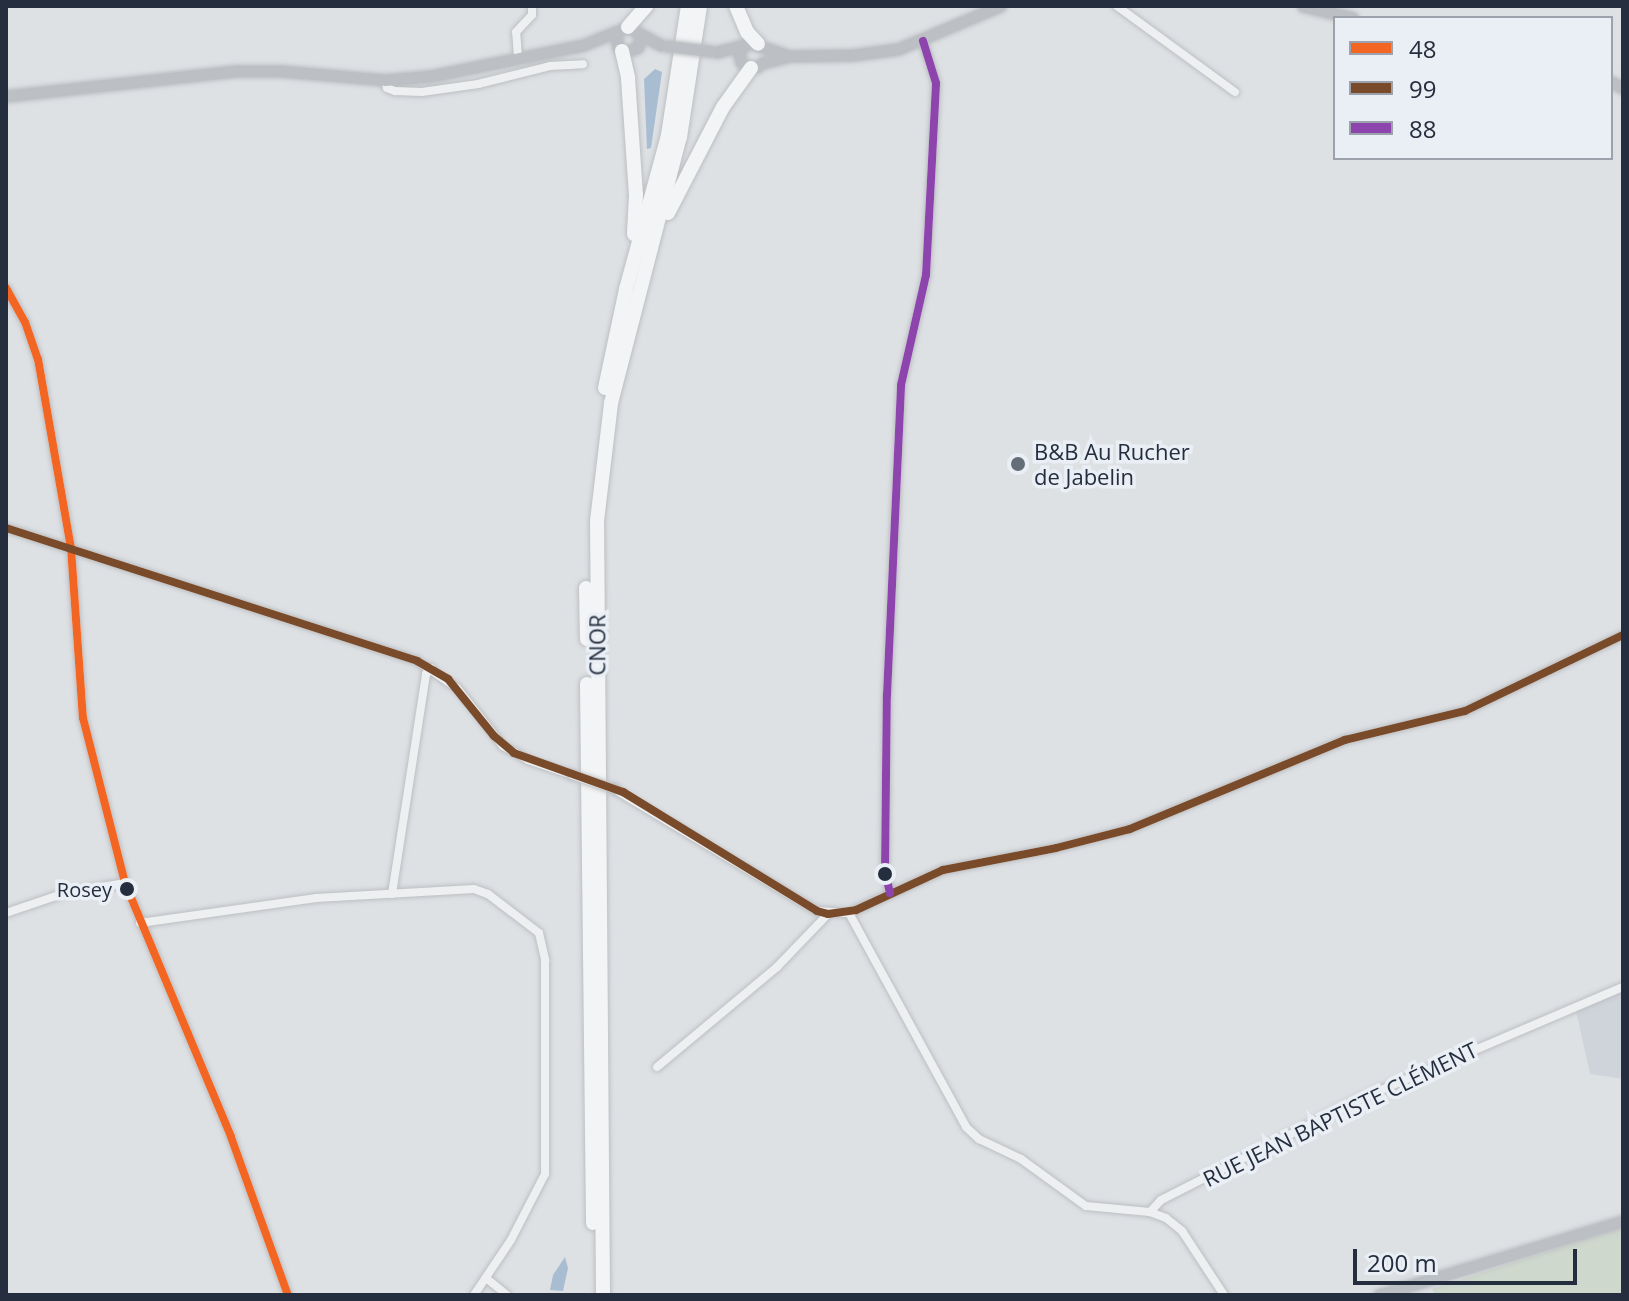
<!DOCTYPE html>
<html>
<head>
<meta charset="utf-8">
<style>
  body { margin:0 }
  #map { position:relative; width:1629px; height:1301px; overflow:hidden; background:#dee1e4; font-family:"Open Sans",sans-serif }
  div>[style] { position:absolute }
  .built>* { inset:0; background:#cfd4db }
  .green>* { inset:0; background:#ced8cd }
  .water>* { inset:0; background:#a9bdd2 }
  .roads { filter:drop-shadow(0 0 2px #bcbfc2) drop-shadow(0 0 2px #bcbfc2) }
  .street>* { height:8px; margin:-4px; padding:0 4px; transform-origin:4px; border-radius:4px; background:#edeff1 }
  .secondary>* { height:11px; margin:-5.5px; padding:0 5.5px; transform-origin:5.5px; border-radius:5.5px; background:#bcbfc4 }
  .highway>* { height:14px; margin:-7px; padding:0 7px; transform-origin:7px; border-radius:7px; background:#f2f4f5 }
  .bridges { filter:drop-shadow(0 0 2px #bcbfc2) drop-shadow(0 0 2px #bcbfc2) }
  .street-bridge>* { height:8px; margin:-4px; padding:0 4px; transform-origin:4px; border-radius:4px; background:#edeff1 }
  .secondary-bridge>* { height:11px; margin:-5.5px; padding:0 5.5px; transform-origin:5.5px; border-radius:5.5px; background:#bcbfc4 }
  .bus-1>* { height:8px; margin:-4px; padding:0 4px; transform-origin:4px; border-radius:4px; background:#f26522 }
  .bus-2>* { height:8px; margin:-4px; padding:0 4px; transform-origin:4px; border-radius:4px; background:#7a4b2a }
  .bus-3>* { height:8px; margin:-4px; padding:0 4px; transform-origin:4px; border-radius:4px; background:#8e44ad }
  .dots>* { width:22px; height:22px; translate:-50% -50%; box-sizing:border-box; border:4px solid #eaeff5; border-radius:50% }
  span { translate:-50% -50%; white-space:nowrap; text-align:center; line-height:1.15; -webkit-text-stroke:7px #eaeff5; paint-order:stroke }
  .bus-label { font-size:20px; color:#242e3e }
  .right { translate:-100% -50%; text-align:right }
  .poi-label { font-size:22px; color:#242e3e }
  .left { translate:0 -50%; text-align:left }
  .street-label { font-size:22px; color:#242e3e }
  .frame { position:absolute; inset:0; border:8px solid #242e3e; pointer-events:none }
  .legend { position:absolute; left:1333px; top:16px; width:280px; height:144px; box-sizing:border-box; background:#eaeff5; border:2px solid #9ba2ac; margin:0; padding:10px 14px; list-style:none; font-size:24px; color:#242e3e }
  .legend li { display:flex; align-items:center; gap:16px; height:40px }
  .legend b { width:40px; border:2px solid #9ba2ac }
  .scale { position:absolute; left:1353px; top:1249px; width:224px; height:36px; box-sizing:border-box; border:4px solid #242e3e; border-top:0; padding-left:10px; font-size:24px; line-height:28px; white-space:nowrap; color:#242e3e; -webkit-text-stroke:6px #eaeff5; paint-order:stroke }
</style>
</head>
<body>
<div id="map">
  <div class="built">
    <div style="clip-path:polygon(1623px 991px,1623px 1079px,1590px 1074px,1576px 1011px)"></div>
  </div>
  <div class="green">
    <div style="clip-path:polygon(1623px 1227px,1623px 1295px,1435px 1295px,1432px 1289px)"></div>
  </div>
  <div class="water">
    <div style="clip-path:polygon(655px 69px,662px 72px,651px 148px,647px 149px,644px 79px)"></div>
    <div style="clip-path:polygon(565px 1257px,568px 1268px,563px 1291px,550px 1290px,553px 1275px)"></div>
  </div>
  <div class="roads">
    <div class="street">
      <div style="left:1117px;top:6px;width:146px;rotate:36.1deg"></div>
      <div style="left:518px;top:58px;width:26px;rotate:-94deg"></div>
      <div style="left:516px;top:32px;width:23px;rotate:-47deg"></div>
      <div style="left:532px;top:15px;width:9px;rotate:-90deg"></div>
      <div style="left:385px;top:80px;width:8px;rotate:76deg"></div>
      <div style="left:387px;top:88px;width:9px;rotate:21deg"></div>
      <div style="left:395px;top:91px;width:27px;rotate:2deg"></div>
      <div style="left:422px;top:92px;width:57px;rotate:-8.1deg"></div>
      <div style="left:478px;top:84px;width:74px;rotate:-14deg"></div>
      <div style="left:550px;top:66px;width:33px;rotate:-3deg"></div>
      <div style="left:6px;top:288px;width:39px;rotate:61deg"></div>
      <div style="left:25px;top:322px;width:39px;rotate:71deg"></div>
      <div style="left:38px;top:359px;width:192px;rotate:80.1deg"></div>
      <div style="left:71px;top:548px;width:170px;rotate:86deg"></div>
      <div style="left:83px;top:718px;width:170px;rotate:75.7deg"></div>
      <div style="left:125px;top:883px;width:275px;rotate:67.3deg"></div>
      <div style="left:231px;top:1137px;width:168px;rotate:70.2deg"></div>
      <div style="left:6px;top:528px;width:432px;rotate:17.9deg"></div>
      <div style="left:417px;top:661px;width:48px;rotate:34deg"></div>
      <div style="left:457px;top:688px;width:74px;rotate:51.6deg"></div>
      <div style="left:503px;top:746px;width:29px;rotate:29deg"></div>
      <div style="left:528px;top:760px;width:46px;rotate:18.8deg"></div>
      <div style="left:614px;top:789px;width:237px;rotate:31deg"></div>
      <div style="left:817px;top:911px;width:32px;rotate:4deg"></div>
      <div style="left:849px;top:913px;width:103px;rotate:-24.6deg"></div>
      <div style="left:943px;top:870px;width:115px;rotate:-11deg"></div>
      <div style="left:1056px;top:848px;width:76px;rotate:-14.4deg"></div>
      <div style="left:1130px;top:829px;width:233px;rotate:-22.5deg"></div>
      <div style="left:1345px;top:740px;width:123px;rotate:-13.6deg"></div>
      <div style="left:1465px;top:711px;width:175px;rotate:-25.7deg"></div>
      <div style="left:890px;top:893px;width:22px;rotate:-103deg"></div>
      <div style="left:885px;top:872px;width:177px;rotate:-89.4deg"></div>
      <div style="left:887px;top:695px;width:310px;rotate:-87.4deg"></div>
      <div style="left:901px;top:385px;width:113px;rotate:-77.2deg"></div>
      <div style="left:926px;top:275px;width:192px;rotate:-87deg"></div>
      <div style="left:936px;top:83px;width:44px;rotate:-107.2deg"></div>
      <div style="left:392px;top:894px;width:223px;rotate:-81.2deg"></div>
      <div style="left:426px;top:674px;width:8px;rotate:-45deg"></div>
      <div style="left:6px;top:913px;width:59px;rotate:-18.7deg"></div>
      <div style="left:62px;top:894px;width:64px;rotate:-9.9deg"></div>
      <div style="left:849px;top:913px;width:244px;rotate:61.3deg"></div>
      <div style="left:966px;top:1127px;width:18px;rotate:43deg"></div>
      <div style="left:979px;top:1139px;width:47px;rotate:25.5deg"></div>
      <div style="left:1021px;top:1159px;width:80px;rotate:35.9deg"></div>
      <div style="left:1086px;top:1206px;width:64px;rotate:5.4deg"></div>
      <div style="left:1150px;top:1212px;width:17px;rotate:21deg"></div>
      <div style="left:1166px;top:1218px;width:21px;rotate:39deg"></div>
      <div style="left:1182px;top:1231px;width:77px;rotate:56.7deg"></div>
      <div style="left:140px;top:923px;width:178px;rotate:-8.1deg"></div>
      <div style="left:316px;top:898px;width:158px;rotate:-3.3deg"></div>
      <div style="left:474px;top:889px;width:15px;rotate:20deg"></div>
      <div style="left:488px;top:894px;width:64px;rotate:37.4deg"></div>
      <div style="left:539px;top:933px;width:28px;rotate:77deg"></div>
      <div style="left:545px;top:960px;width:214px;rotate:90deg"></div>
      <div style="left:545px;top:1174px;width:74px;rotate:117.3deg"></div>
      <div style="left:511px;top:1240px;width:66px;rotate:123.9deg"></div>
      <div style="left:657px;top:1067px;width:156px;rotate:-39.8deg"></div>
      <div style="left:777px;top:967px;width:74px;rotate:-46.1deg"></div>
      <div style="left:1150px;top:1212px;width:16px;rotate:-47deg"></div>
      <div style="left:1161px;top:1200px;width:223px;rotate:-26.9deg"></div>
      <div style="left:1360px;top:1099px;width:286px;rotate:-23.1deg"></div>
      <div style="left:486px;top:1278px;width:27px;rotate:39deg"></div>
    </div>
    <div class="secondary">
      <div style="left:1303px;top:6px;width:51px;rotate:13.5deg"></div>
      <div style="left:616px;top:35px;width:13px;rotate:81deg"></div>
      <div style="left:618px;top:48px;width:9px;rotate:27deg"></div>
      <div style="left:626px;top:52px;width:13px;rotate:-23deg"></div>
      <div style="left:638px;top:47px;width:10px;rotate:-79deg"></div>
      <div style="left:743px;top:46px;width:9px;rotate:117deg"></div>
      <div style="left:739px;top:54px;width:8px;rotate:76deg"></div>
      <div style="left:741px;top:62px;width:8px;rotate:40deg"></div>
      <div style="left:747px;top:67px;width:10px"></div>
      <div style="left:717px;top:52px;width:35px;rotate:-15deg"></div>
      <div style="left:751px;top:43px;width:37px;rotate:19deg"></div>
      <div style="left:762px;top:63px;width:30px;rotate:-14deg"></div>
      <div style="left:791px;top:56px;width:62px;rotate:-0.9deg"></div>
      <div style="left:853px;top:55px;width:45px;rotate:-7.6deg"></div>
      <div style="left:898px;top:49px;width:111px;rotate:-22.9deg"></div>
      <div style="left:1611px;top:82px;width:13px;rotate:27deg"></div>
      <div style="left:6px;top:96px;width:233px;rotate:-6.2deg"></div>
      <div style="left:238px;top:71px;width:43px"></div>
      <div style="left:281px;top:71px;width:104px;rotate:4.9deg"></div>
      <div style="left:385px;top:80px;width:46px;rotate:-5deg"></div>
      <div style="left:431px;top:76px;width:155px;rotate:-11.5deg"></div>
      <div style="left:583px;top:45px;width:48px;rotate:-21.8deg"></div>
      <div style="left:628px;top:27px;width:37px;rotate:29deg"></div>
      <div style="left:1379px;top:1295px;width:255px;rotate:-16.9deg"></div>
    </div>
    <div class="highway">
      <div style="left:736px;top:6px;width:28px;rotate:67deg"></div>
      <div style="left:747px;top:32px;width:16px;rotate:47deg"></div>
      <div style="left:628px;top:27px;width:28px;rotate:-49deg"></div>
      <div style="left:622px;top:51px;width:28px;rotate:77deg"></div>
      <div style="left:628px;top:78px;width:117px;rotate:86.1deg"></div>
      <div style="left:636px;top:195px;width:39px;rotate:93deg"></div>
      <div style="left:668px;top:213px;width:119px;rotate:-62.6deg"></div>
      <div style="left:723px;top:107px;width:48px;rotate:-54.3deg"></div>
      <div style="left:605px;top:388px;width:101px;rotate:-78deg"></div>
      <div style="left:626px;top:289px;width:160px;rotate:-74.7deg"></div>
      <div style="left:668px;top:135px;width:131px;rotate:-81.2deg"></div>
      <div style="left:586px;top:588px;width:51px;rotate:88.9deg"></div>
      <div style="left:587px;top:684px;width:539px;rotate:89.36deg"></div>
      <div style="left:603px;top:1295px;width:774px;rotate:-90.44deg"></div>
      <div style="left:597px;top:521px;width:119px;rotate:-83.2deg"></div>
      <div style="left:611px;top:403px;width:275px;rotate:-75.5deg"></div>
      <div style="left:680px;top:137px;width:133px;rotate:-81.3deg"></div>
    </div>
  </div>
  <div class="bridges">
    <div class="street-bridge">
      <div style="left:572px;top:775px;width:44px;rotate:18.4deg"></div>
    </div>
    <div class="secondary-bridge">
      <div style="left:668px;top:46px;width:42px;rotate:6.8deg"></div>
    </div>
  </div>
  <div class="bus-1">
    <div style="left:6px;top:288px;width:39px;rotate:61deg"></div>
    <div style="left:25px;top:322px;width:39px;rotate:71deg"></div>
    <div style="left:38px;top:359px;width:192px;rotate:80.1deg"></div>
    <div style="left:71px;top:548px;width:170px;rotate:86deg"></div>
    <div style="left:83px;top:718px;width:170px;rotate:75.7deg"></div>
    <div style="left:125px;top:883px;width:275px;rotate:67.3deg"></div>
    <div style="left:231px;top:1137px;width:168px;rotate:70.2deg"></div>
  </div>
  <div class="bus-2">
    <div style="left:6px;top:528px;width:432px;rotate:17.9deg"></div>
    <div style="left:417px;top:661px;width:36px;rotate:30deg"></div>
    <div style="left:448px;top:679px;width:73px;rotate:51.1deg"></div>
    <div style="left:494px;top:736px;width:26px;rotate:40deg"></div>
    <div style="left:514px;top:753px;width:116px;rotate:19.7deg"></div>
    <div style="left:623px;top:792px;width:228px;rotate:31.5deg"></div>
    <div style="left:817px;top:911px;width:11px;rotate:15deg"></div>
    <div style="left:828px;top:914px;width:28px;rotate:-8deg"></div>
    <div style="left:856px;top:910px;width:96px;rotate:-24.7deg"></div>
    <div style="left:943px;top:870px;width:115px;rotate:-11deg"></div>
    <div style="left:1056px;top:848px;width:76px;rotate:-14.4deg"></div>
    <div style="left:1130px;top:829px;width:233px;rotate:-22.5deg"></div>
    <div style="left:1345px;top:740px;width:123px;rotate:-13.6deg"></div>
    <div style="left:1465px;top:711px;width:175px;rotate:-25.7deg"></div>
  </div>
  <div class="bus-3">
    <div style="left:890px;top:893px;width:22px;rotate:-103deg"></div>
    <div style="left:885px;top:872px;width:177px;rotate:-89.4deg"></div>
    <div style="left:887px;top:695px;width:310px;rotate:-87.4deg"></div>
    <div style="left:901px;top:385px;width:113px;rotate:-77.2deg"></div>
    <div style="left:926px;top:275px;width:192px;rotate:-87deg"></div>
    <div style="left:936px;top:83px;width:44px;rotate:-107.2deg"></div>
  </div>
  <div class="dots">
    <div style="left:1018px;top:464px;background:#656d78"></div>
    <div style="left:885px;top:874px;background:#242e3e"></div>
    <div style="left:127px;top:889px;background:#242e3e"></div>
  </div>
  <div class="bus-label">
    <span class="right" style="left:112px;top:889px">Rosey</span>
  </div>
  <div class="poi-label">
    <span class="left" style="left:1034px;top:464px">B&amp;B Au Rucher<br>de Jabelin</span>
  </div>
  <div class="street-label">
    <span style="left:597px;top:645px;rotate:-90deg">CNOR</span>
    <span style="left:1340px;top:1114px;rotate:-26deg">RUE JEAN BAPTISTE CLÉMENT</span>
  </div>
  <div class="frame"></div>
  <ul class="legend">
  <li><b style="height:10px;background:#f26522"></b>48</li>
  <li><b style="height:10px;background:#7a4b2a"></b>99</li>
  <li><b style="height:10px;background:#8e44ad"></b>88</li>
  </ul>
  <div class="scale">200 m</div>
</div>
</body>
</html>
